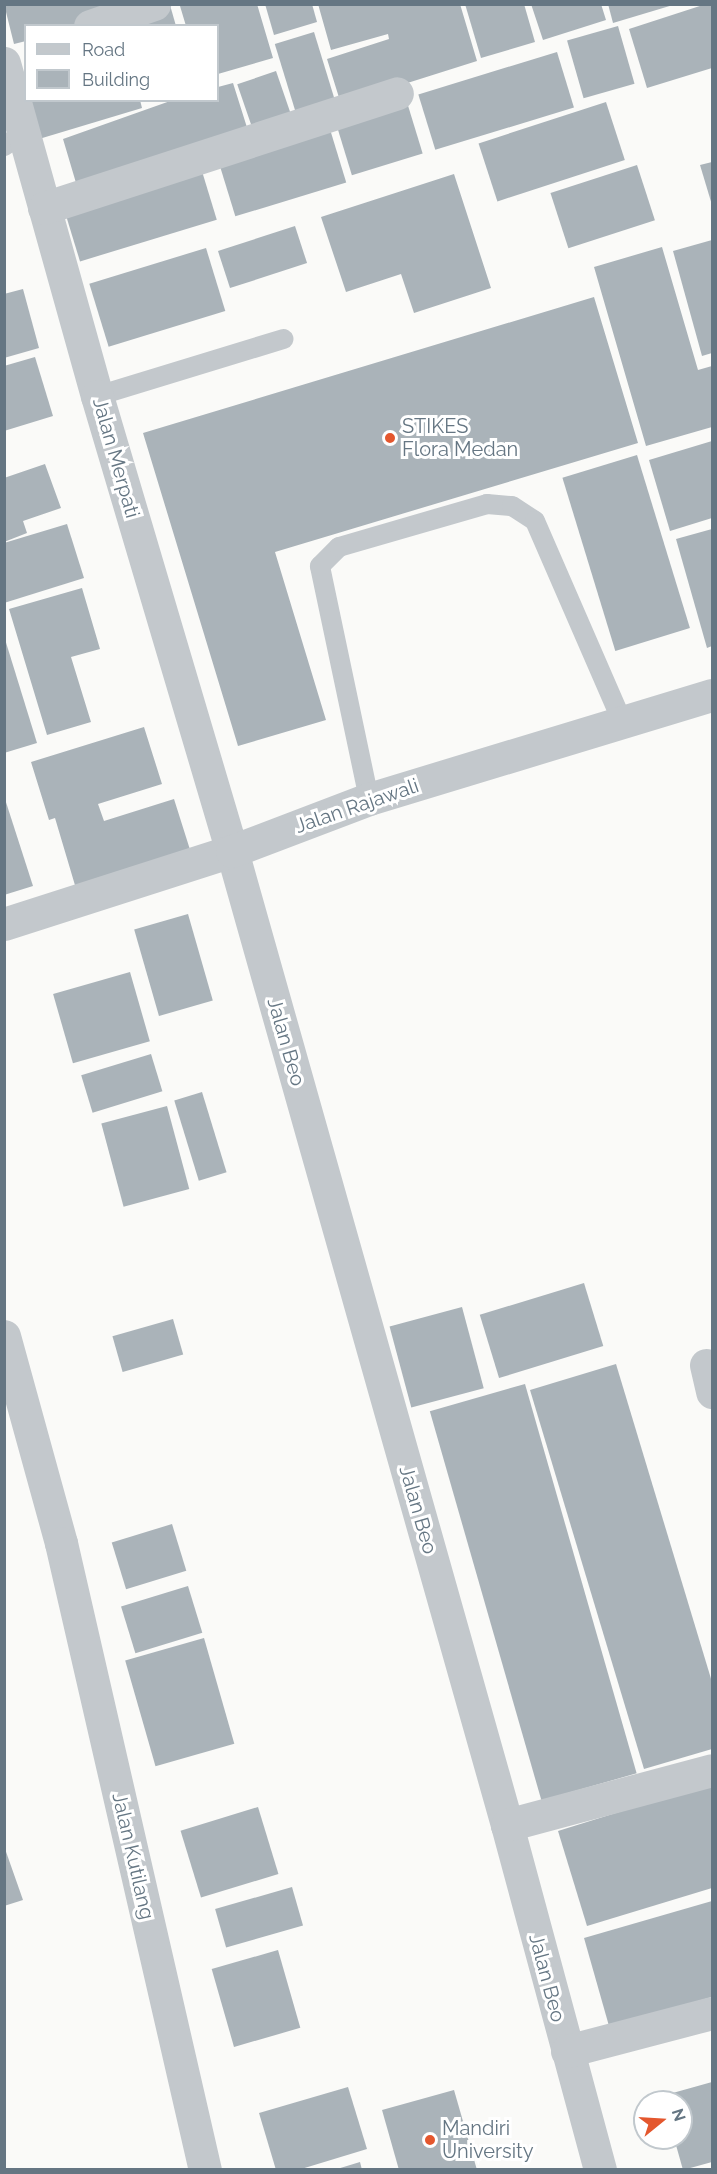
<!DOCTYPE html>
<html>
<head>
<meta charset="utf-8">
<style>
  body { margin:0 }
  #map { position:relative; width:717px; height:2174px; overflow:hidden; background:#fafaf8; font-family:Raleway,sans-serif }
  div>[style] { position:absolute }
  .building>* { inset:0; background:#aab3b9; transform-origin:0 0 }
  .lane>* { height:20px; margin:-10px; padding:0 10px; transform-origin:10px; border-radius:10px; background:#c3c8cc }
  .street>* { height:33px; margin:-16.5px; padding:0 16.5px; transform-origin:16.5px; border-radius:16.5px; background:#c3c8cc }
  .dots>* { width:16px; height:16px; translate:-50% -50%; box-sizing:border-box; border:3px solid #fff; border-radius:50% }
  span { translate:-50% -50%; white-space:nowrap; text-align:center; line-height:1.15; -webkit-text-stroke:6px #fff; paint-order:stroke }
  .poi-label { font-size:20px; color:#657683 }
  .left { translate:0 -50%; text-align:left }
  .street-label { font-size:20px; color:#657683 }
  .frame { position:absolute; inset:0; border:6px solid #657683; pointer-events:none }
  .legend { position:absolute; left:24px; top:24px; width:195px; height:78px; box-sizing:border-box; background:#fff; border:2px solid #c1c8cd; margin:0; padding:8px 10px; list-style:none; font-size:18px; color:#657683 }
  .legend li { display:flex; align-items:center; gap:12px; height:30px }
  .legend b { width:30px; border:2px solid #c1c8cd }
  .north { position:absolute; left:633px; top:2090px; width:60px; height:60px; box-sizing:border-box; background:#fff; border:2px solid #c1c8cd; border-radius:50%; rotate:72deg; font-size:16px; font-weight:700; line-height:24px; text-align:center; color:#657683 }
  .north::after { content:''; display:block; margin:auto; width:21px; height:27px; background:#e4572e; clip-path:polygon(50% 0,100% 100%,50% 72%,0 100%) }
</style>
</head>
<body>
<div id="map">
  <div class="building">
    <div style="clip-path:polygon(4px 4px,146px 4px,77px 26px,26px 26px,26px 41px,14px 44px)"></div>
    <div style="clip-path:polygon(186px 4px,257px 4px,273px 58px,218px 74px,218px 26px,186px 26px,180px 6px)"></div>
    <div style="clip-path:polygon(265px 4px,312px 4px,317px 22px,274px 35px)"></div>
    <div style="clip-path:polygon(318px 4px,460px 4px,477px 61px,341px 104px,327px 59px,389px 39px,388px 34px,331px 50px)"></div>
    <div style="clip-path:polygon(465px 4px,524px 4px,535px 42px,481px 58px)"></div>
    <div style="clip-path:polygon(531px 4px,601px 4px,606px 20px,543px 40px)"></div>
    <div style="clip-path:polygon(608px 4px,673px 4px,673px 5px,613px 23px)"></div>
    <div style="clip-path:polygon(706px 4px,712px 4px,712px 68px,647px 88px,629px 29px)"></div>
    <div style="clip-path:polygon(170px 5px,176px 26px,125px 26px)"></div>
    <div style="left:618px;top:26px;width:60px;height:53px;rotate:74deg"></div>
    <div style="left:314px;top:32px;width:72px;height:41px;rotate:73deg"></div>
    <div style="left:557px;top:52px;width:58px;height:145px;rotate:73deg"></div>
    <div style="left:276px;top:71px;width:56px;height:41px;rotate:71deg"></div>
    <div style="clip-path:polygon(233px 83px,250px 137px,79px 193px,63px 139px,173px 100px,218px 100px,218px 87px)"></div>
    <div style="left:406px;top:99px;width:57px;height:74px;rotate:73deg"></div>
    <div style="clip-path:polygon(27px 100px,140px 100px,142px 108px,39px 139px)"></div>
    <div style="left:606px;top:102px;width:61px;height:134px;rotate:72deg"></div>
    <div style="left:329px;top:126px;width:59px;height:116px;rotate:73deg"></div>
    <div style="clip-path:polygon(712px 162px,712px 205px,700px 165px)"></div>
    <div style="left:637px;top:165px;width:58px;height:91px;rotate:72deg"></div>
    <div style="left:201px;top:168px;width:54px;height:143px;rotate:73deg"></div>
    <div style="clip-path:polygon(454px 174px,491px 288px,414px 313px,401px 274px,346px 292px,321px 217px)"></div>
    <div style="left:295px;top:226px;width:39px;height:81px;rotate:72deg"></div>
    <div style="clip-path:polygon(712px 240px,712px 353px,702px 356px,673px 251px)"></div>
    <div style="clip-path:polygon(662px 247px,698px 370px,712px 366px,712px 427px,646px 446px,594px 267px)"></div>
    <div style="left:206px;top:248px;width:66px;height:122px;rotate:73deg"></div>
    <div style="clip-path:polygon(23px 289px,39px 348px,4px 358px,4px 294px)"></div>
    <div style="clip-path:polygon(594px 297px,638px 443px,275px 552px,326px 720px,238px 746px,143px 433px)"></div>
    <div style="clip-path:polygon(35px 357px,53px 416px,4px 431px,4px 366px)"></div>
    <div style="clip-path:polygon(712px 441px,712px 518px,670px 531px,649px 460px)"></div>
    <div style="left:637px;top:455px;width:181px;height:78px;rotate:73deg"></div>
    <div style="clip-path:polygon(45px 464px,61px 508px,23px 521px,27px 533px,4px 542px,4px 478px)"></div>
    <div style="clip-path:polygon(67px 524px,84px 578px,4px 603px,4px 543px)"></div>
    <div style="clip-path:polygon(712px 529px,712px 646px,707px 648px,676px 539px)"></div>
    <div style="clip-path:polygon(82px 588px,100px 649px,71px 657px,91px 722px,47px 735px,9px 609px)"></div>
    <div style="clip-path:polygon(4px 636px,37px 743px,4px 753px)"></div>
    <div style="clip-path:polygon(144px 727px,162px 784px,98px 804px,104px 821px,174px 799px,192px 856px,77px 892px,55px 818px,49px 820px,31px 762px)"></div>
    <div style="clip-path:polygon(4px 796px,33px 886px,4px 895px)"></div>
    <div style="left:188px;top:914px;width:90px;height:56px;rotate:74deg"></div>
    <div style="left:130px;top:972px;width:72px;height:80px;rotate:74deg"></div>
    <div style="left:151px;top:1054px;width:39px;height:73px;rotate:73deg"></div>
    <div style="left:202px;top:1092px;width:84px;height:29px;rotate:73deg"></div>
    <div style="left:167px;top:1106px;width:86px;height:68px;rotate:75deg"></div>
    <div style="left:584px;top:1283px;width:66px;height:109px;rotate:73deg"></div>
    <div style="left:462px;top:1307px;width:84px;height:75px;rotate:75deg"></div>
    <div style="left:173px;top:1319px;width:37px;height:63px;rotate:74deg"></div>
    <div style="clip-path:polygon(616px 1364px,712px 1682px,712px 1749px,644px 1769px,530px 1390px)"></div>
    <div style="left:525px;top:1384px;width:405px;height:99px;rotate:74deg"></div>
    <div style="left:172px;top:1524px;width:49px;height:63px;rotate:73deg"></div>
    <div style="left:188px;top:1586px;width:49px;height:70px;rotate:73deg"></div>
    <div style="left:204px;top:1638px;width:110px;height:82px;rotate:74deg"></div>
    <div style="clip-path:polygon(712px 1783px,712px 1888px,587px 1926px,558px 1831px)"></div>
    <div style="left:258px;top:1807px;width:70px;height:81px;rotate:73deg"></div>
    <div style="clip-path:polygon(4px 1846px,23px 1900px,4px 1906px)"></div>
    <div style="left:292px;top:1887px;width:40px;height:80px;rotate:74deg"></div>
    <div style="clip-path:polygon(712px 1901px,712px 1997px,609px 2026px,584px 1938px)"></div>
    <div style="left:278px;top:1950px;width:81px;height:69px;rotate:74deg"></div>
    <div style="clip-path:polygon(712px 2082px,712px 2162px,683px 2170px,674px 2138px,681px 2138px,681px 2102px,664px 2102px,662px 2096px)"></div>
    <div style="clip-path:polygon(348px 2087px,367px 2149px,298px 2170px,276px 2170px,259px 2113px)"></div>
    <div style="clip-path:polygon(454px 2090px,477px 2170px,399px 2170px,382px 2110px)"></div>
    <div style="clip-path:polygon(360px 2162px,362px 2170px,337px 2170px,337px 2169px)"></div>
  </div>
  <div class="lane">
    <div style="left:4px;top:146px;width:24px;rotate:-33deg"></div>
    <div style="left:97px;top:396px;width:195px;rotate:-17deg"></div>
    <div style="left:369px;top:799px;width:238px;rotate:-101.9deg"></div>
    <div style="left:320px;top:566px;width:27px;rotate:-45deg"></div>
    <div style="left:339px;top:547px;width:154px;rotate:-16.2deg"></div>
    <div style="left:487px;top:504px;width:25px;rotate:5deg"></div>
    <div style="left:512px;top:506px;width:27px;rotate:33deg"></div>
    <div style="left:535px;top:521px;width:218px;rotate:66.5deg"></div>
  </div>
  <div class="street">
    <div style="left:90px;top:26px;width:68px;rotate:-19deg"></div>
    <div style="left:4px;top:63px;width:346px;rotate:74.4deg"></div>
    <div style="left:97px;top:396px;width:475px;rotate:73.5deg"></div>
    <div style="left:232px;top:851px;width:1012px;rotate:74.23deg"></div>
    <div style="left:507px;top:1825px;width:357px;rotate:74.9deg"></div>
    <div style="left:44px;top:208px;width:371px;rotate:-18deg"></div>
    <div style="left:4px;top:924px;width:239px;rotate:-17.8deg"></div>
    <div style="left:232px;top:851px;width:147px;rotate:-20.8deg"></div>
    <div style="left:369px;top:799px;width:358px;rotate:-16.9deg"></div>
    <div style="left:4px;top:1336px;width:215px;rotate:74.6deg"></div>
    <div style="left:61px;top:1543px;width:643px;rotate:77.07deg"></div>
    <div style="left:706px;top:1365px;width:28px;rotate:77deg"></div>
    <div style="left:507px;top:1825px;width:212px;rotate:-15deg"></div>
    <div style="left:567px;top:2051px;width:150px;rotate:-14.7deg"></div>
  </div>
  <div class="dots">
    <div style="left:390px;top:438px;background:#e4572e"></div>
    <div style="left:430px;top:2140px;background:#e4572e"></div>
  </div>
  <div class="poi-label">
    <span class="left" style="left:402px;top:438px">STIKES<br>Flora Medan</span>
    <span class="left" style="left:442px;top:2140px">Mandiri<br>University</span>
  </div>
  <div class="street-label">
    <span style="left:116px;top:458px;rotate:74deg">Jalan Merpati</span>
    <span style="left:357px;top:806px;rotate:-19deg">Jalan Rajawali</span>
    <span style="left:286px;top:1042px;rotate:74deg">Jalan Beo</span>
    <span style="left:418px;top:1510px;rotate:74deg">Jalan Beo</span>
    <span style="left:133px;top:1856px;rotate:77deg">Jalan Kutilang</span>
    <span style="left:547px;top:1978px;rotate:75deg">Jalan Beo</span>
  </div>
  <div class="frame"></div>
  <ul class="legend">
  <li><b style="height:8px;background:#c3c8cc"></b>Road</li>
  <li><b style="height:16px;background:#aab3b9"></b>Building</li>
  </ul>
  <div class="north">N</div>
</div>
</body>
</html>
